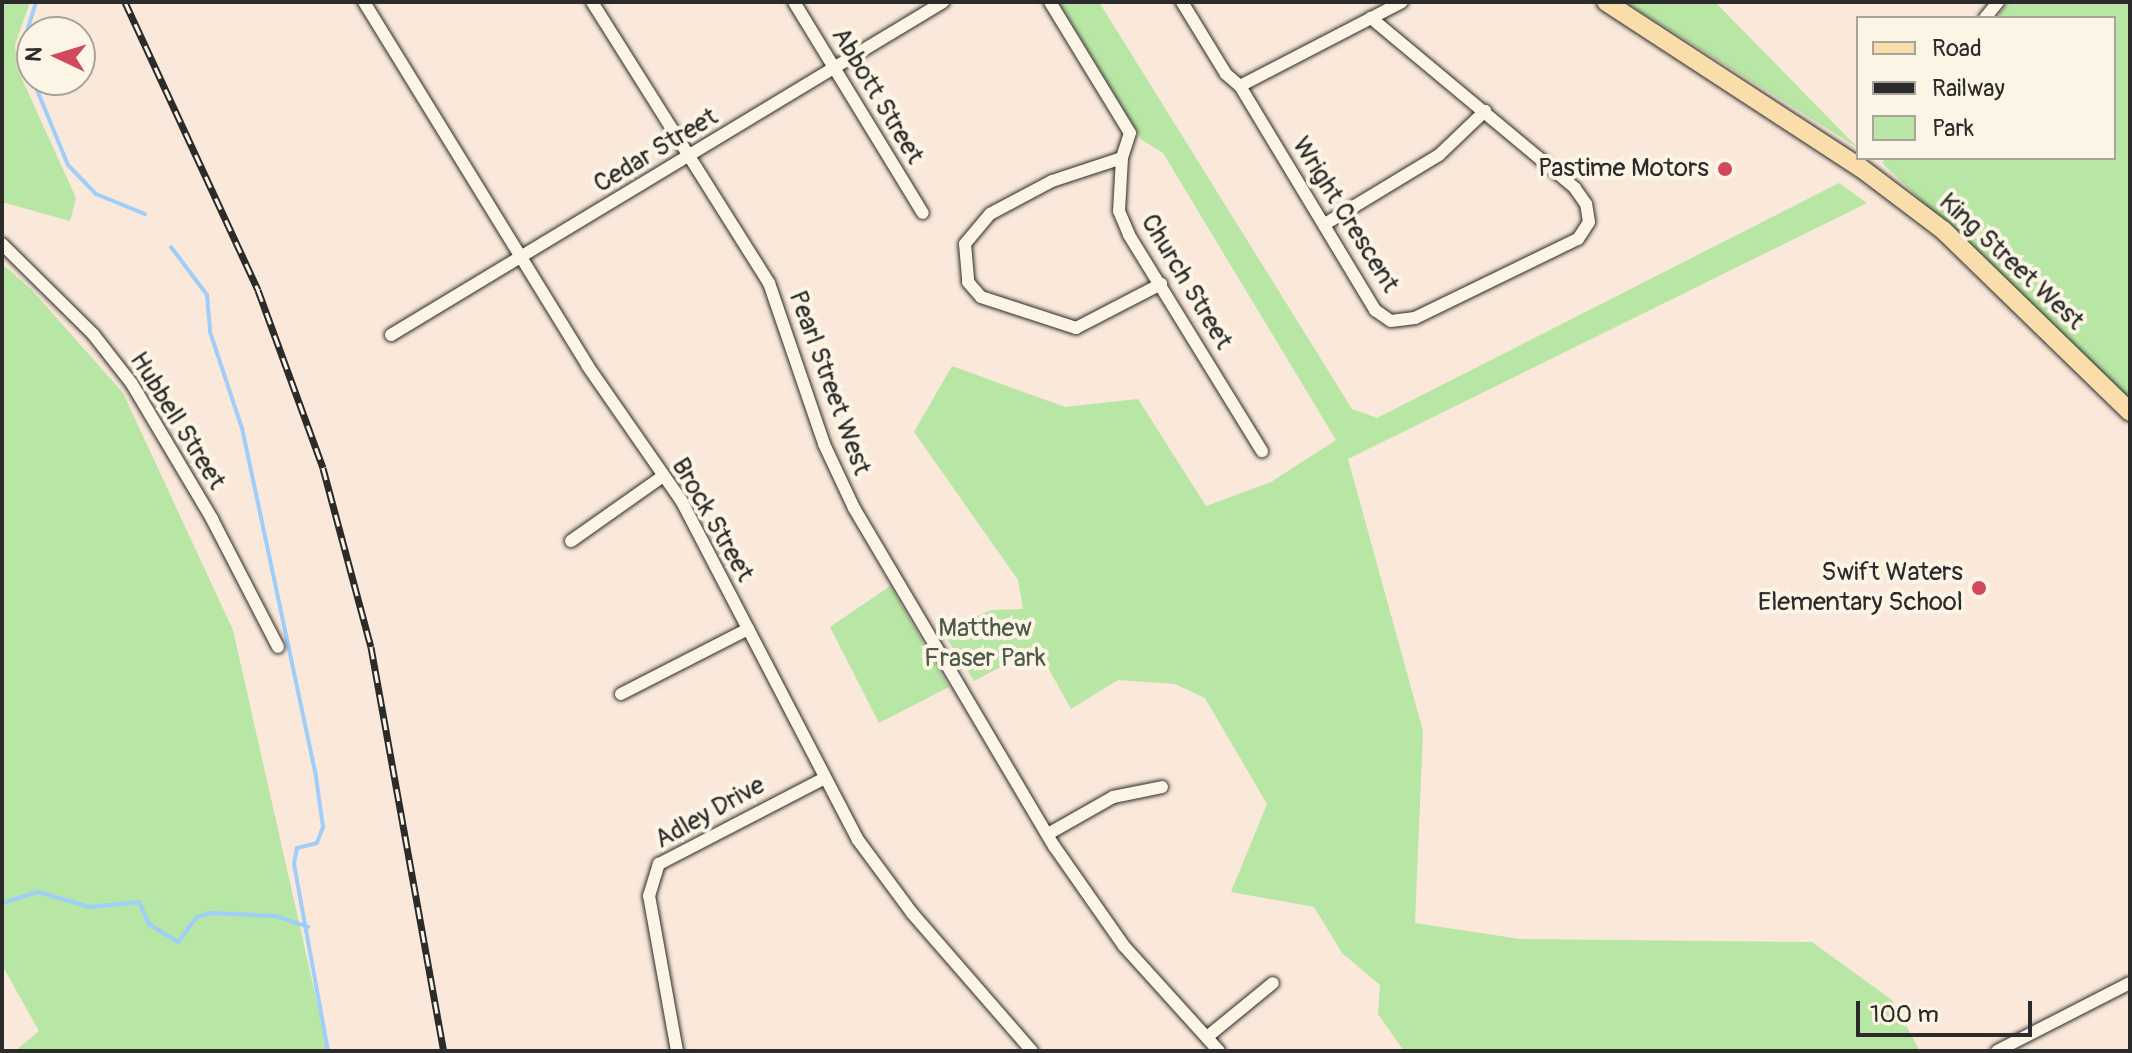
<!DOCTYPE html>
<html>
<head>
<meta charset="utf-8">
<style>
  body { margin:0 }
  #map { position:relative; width:2132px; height:1053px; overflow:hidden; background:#fae9da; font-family:Pangolin,sans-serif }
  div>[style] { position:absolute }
  .green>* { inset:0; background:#b8e6a4 }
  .stream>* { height:4px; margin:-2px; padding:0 2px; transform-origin:2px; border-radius:2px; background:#9fcefb }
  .roads { filter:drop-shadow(0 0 2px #2b2b2b) drop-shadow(0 0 2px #2b2b2b) }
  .street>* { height:12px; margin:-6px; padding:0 6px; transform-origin:6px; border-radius:6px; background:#fcf5e5 }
  .primary>* { height:18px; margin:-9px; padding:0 9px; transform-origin:9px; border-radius:9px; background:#f9deab }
  .rail>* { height:7px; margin-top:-3.5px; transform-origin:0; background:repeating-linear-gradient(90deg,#fcf5e5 0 12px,#2b2b2b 0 24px); box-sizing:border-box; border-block:2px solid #2b2b2b }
  .dots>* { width:22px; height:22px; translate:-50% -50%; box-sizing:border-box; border:4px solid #fcf5e5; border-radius:50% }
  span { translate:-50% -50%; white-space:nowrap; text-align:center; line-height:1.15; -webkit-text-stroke:8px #fcf5e5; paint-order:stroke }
  .street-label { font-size:26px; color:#2b2b2b }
  .poi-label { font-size:26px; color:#2b2b2b }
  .right { translate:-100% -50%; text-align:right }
  .park-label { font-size:26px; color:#4e5a49 }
  .frame { position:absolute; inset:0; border:4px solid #2b2b2b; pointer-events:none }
  .legend { position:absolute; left:1856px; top:16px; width:260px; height:144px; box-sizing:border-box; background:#fcf5e5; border:2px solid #a8a49b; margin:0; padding:10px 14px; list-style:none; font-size:24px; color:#2b2b2b }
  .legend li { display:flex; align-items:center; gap:16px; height:40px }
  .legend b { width:40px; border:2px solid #a8a49b }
  .north { position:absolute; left:16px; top:16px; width:80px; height:80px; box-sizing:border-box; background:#fcf5e5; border:2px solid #a8a49b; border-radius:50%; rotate:274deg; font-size:22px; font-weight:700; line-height:32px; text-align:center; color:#2b2b2b }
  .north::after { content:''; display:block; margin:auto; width:28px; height:36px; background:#d1495b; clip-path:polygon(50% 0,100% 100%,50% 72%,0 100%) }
  .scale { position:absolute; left:1856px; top:1001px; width:176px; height:36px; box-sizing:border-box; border:4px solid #2b2b2b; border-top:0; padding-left:10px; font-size:24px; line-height:28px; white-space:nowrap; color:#2b2b2b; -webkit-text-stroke:6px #fcf5e5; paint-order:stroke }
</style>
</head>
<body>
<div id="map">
  <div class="green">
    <div style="clip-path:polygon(2px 2px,30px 2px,15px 45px,17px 68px,76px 198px,70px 221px,2px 202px)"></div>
    <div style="clip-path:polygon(1059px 2px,1099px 2px,1352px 409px,1377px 418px,1839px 183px,1867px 203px,1348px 459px,1423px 731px,1415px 923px,1520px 939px,1812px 942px,1892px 1000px,1920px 1051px,1404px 1051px,1378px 1014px,1380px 985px,1342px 953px,1314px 907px,1231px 892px,1267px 804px,1205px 698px,1175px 684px,1118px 680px,1071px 709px,1037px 648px,974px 681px,942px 631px,991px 610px,1023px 609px,1018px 580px,914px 432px,952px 366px,1065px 407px,1138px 399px,1206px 506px,1271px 482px,1336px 440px,1163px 153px,1142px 140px)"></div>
    <div style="clip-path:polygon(1632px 2px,1715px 2px,1858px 148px,1630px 5px)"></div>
    <div style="clip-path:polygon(2009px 2px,2130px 2px,2130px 400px,1882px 163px,1886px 158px,2114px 158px,2114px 18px,1996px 18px)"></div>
    <div style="clip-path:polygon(2px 264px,31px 289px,123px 393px,233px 630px,328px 1051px,15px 1051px,39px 1031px,2px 965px)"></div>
    <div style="clip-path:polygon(890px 586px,949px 687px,879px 723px,830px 627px)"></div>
  </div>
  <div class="stream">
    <div style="left:36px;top:2px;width:51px;rotate:107deg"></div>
    <div style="left:21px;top:51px;width:123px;rotate:67.6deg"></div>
    <div style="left:68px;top:165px;width:40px;rotate:46deg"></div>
    <div style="left:96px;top:194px;width:53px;rotate:22.2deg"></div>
    <div style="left:171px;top:247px;width:60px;rotate:53.1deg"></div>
    <div style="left:207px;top:295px;width:37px;rotate:85deg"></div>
    <div style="left:210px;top:332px;width:101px;rotate:71.6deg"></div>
    <div style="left:242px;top:428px;width:350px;rotate:78deg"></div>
    <div style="left:315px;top:770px;width:58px;rotate:82deg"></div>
    <div style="left:323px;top:827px;width:17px;rotate:111deg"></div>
    <div style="left:317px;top:843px;width:21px;rotate:166deg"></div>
    <div style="left:297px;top:848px;width:16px;rotate:101deg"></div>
    <div style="left:294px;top:864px;width:190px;rotate:79.7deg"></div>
    <div style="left:2px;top:903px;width:38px;rotate:-17deg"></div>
    <div style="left:38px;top:892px;width:54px;rotate:16.1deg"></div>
    <div style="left:90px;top:907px;width:49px;rotate:-5.8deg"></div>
    <div style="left:139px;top:902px;width:24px;rotate:66deg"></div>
    <div style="left:149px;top:924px;width:34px;rotate:32deg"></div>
    <div style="left:178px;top:942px;width:31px;rotate:-53deg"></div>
    <div style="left:197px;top:917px;width:15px;rotate:-16deg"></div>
    <div style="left:211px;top:913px;width:64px;rotate:2.7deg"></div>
    <div style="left:275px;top:916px;width:35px;rotate:18deg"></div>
  </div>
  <div class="roads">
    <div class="street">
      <div style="left:364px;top:2px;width:426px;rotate:58.4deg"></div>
      <div style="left:587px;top:365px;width:165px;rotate:55.2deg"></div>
      <div style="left:681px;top:500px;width:383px;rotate:62.5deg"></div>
      <div style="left:858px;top:840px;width:91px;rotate:53.5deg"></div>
      <div style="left:912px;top:913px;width:183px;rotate:49deg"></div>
      <div style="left:592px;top:2px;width:332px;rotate:57.8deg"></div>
      <div style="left:769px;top:283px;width:170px;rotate:71.1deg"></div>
      <div style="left:824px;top:444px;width:71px;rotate:64.9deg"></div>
      <div style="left:854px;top:508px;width:393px;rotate:59.4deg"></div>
      <div style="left:1054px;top:846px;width:122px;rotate:55deg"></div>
      <div style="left:1124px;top:946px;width:142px;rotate:47.9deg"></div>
      <div style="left:794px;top:2px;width:247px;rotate:58.6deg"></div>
      <div style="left:1050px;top:2px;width:153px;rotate:58.6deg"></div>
      <div style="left:1130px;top:133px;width:26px;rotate:108deg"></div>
      <div style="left:1122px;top:158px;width:53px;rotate:93.2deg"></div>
      <div style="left:1119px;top:211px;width:26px;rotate:67deg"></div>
      <div style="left:1129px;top:235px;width:254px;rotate:58.4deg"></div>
      <div style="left:1182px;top:2px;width:84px;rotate:58.6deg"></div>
      <div style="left:1226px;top:74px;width:18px;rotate:41deg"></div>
      <div style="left:1240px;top:86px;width:262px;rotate:58.9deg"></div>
      <div style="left:1375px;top:310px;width:19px;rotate:35deg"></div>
      <div style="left:1391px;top:321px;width:24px;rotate:-7deg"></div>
      <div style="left:1415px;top:318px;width:181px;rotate:-25.9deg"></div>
      <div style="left:1578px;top:239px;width:20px;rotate:-57deg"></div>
      <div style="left:1589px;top:222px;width:18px;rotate:-99deg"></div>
      <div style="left:1586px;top:204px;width:19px;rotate:-125deg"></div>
      <div style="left:1575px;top:188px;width:266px;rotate:-140.2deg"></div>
      <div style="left:1985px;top:18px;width:21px;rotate:-51deg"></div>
      <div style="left:1240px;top:86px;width:182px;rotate:-27.4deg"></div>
      <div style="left:1122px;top:158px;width:74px;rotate:161.8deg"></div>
      <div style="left:1052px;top:181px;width:70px;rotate:152deg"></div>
      <div style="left:990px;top:214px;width:39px;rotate:130deg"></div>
      <div style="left:965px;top:244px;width:38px;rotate:85deg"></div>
      <div style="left:968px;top:282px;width:20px;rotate:49deg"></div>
      <div style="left:981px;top:297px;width:100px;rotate:18.1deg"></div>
      <div style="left:1076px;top:328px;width:96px;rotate:-27.4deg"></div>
      <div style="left:1325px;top:224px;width:133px;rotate:-31.2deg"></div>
      <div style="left:1439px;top:155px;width:64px;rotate:-43.7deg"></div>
      <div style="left:2px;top:244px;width:128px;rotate:44.7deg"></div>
      <div style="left:93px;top:334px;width:63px;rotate:52deg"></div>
      <div style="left:132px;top:384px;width:157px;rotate:59.3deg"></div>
      <div style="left:212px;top:519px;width:144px;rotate:62.7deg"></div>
      <div style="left:391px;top:335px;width:645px;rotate:-31.1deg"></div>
      <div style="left:571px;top:541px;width:113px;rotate:-35.2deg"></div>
      <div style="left:621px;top:694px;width:143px;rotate:-27.1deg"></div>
      <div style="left:1048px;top:834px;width:75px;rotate:-29.6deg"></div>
      <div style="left:1113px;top:797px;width:50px;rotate:-11.5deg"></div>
      <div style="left:1207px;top:1037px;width:85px;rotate:-39.3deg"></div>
      <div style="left:677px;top:1051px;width:158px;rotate:-100.2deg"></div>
      <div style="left:649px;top:896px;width:34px;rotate:-73deg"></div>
      <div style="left:659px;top:864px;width:185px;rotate:-27.4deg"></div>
      <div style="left:1997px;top:1051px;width:149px;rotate:-27.1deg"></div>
    </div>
    <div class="primary">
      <div style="left:1606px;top:2px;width:304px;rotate:33.1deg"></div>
      <div style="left:1861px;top:168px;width:103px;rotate:37.1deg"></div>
      <div style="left:1943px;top:230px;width:261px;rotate:44.2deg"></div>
    </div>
  </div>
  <div class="rail">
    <div style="left:125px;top:2px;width:317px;rotate:65.2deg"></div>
    <div style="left:258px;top:290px;width:189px;rotate:69.9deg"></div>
    <div style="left:323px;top:468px;width:185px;rotate:75deg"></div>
    <div style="left:371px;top:647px;width:411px;rotate:79.8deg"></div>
  </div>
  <div class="dots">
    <div style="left:1725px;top:169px;background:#d1495b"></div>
    <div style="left:1979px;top:588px;background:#d1495b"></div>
  </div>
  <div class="street-label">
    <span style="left:877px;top:96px;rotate:59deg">Abbott Street</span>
    <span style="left:656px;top:151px;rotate:-31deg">Cedar Street</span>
    <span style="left:1345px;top:215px;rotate:58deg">Wright Crescent</span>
    <span style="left:2011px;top:262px;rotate:43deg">King Street West</span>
    <span style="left:1186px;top:282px;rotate:59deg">Church Street</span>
    <span style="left:829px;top:383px;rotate:70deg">Pearl Street West</span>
    <span style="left:177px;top:421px;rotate:58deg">Hubbell Street</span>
    <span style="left:712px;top:520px;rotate:60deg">Brock Street</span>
    <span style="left:710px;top:813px;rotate:-29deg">Adley Drive</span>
  </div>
  <div class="poi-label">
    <span class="right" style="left:1709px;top:169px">Pastime Motors</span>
    <span class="right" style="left:1963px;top:588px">Swift Waters<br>Elementary School</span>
  </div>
  <div class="park-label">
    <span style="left:985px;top:644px">Matthew<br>Fraser Park</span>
  </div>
  <div class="frame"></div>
  <ul class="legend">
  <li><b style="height:10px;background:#f9deab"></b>Road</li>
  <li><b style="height:10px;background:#2b2b2b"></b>Railway</li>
  <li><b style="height:22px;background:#b8e6a4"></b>Park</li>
  </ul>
  <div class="north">N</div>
  <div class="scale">100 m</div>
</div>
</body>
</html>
